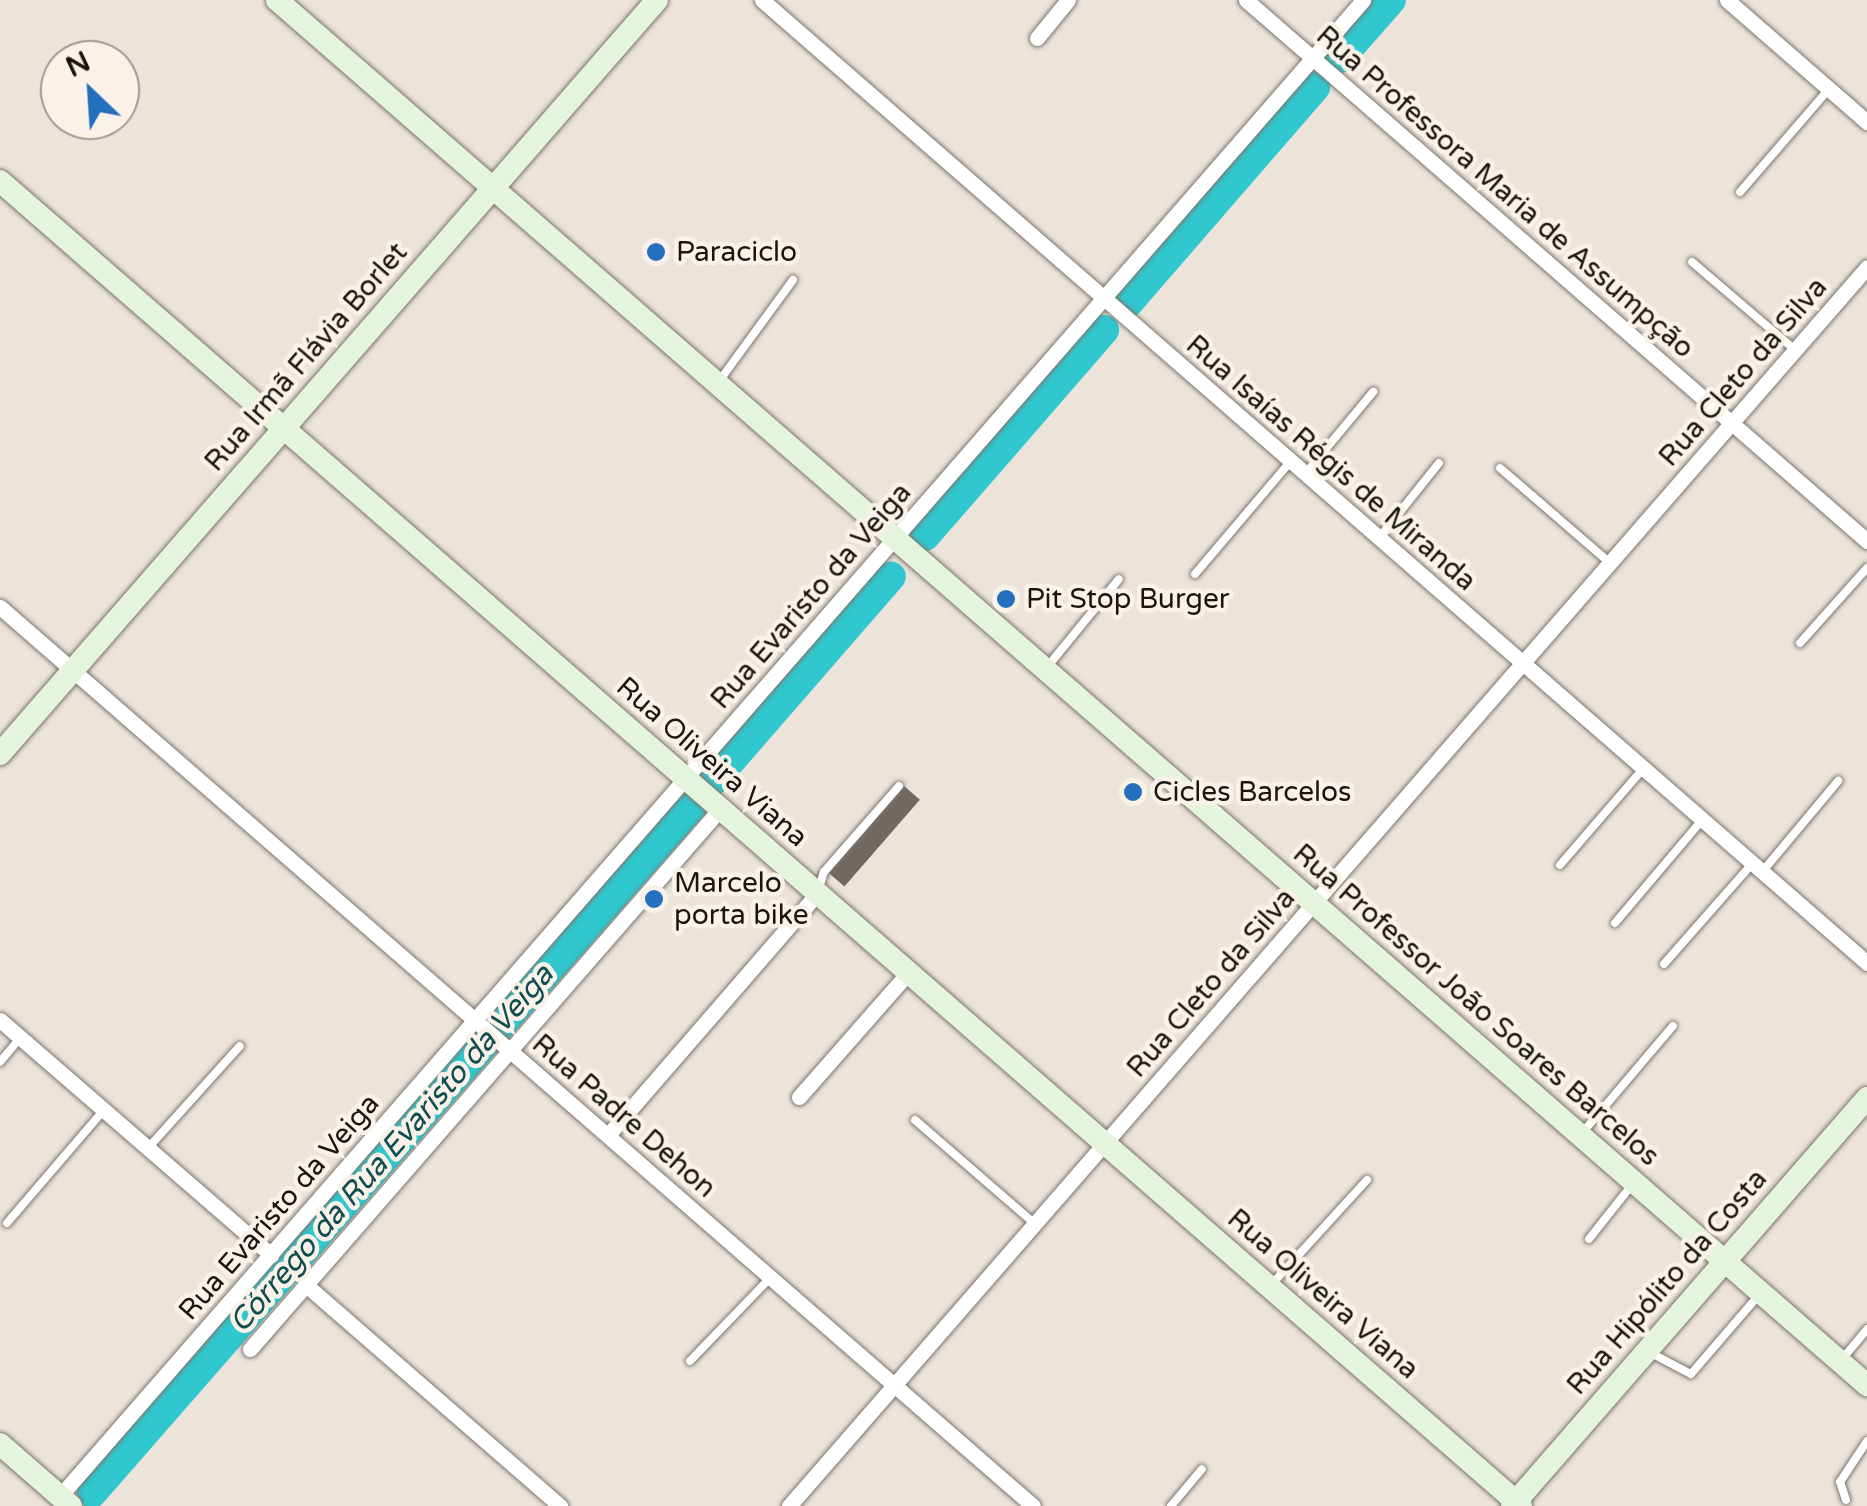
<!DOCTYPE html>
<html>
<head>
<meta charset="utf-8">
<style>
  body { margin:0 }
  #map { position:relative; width:1867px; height:1506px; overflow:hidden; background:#ece4db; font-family:"Varela Round",sans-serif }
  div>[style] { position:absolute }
  .river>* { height:30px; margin:-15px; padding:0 15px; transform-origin:15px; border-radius:15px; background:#30c7cf }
  .building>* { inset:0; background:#726862; transform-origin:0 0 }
  .roads { filter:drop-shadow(0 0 2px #7c756d) drop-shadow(0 0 2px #7c756d) }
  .lane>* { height:8px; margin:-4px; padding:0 4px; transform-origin:4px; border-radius:4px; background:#fff }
  .street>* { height:15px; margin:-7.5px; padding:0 7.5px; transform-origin:7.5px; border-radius:7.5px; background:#fff }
  .secondary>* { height:22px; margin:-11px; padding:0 11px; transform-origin:11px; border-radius:11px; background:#e5f4dc }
  .dots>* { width:28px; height:28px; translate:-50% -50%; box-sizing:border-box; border:5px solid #faf1e8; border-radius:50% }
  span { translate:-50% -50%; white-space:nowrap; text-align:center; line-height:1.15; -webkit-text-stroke:9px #faf1e8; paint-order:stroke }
  .street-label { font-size:28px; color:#181512 }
  .poi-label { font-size:28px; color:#181512 }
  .left { translate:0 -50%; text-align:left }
  .water-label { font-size:30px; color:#0e4d50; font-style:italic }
  .north { position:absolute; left:40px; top:40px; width:100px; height:100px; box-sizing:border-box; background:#faf1e8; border:2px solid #a09992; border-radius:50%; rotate:335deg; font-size:28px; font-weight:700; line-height:40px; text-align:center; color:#181512 }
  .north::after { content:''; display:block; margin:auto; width:35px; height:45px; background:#256fbf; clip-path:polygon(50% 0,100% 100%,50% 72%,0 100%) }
</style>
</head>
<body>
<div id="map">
  <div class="river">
    <div style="left:1340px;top:58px;width:77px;rotate:-48.7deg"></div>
    <div style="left:1128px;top:303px;width:286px;rotate:-49.1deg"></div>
    <div style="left:925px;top:536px;width:273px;rotate:-49deg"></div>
    <div style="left:713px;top:781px;width:271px;rotate:-49deg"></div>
    <div style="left:92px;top:1493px;width:914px;rotate:-48.86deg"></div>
  </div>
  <div class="building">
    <div style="left:904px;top:786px;width:21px;height:115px;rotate:41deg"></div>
  </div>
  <div class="roads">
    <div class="lane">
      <div style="left:1740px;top:192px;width:136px;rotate:-49.2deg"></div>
      <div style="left:1692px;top:262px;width:135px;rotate:40.5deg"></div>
      <div style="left:720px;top:380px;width:124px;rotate:-53.9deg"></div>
      <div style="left:1500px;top:468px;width:145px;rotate:40.8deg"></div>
      <div style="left:1305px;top:474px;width:107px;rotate:-50.3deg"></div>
      <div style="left:1379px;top:538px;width:96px;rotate:-51.3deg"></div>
      <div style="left:1195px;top:574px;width:148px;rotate:-49.7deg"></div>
      <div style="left:1800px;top:643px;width:101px;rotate:-48.2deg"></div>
      <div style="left:1048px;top:666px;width:112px;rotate:-50.8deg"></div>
      <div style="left:1560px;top:865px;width:127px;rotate:-49.2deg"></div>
      <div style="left:1762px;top:872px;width:119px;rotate:-50.1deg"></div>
      <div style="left:819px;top:888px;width:17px;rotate:-73deg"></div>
      <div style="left:824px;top:872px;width:114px;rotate:-48.9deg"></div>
      <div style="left:1615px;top:923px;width:135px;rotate:-49.8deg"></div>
      <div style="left:1664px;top:964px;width:133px;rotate:-48.7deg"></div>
      <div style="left:0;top:1062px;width:33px;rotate:-50deg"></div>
      <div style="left:915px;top:1120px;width:159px;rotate:40.9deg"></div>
      <div style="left:1583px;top:1132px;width:139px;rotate:-49.7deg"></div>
      <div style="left:148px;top:1148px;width:137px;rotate:-48deg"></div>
      <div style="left:7px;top:1223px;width:149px;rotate:-49.4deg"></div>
      <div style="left:1589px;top:1239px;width:68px;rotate:-51.6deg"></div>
      <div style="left:1272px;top:1284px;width:141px;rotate:-47.6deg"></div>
      <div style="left:1651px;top:1353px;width:45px;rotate:27.7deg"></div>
      <div style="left:1691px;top:1374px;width:104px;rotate:-49.3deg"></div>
      <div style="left:1843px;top:1358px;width:38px;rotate:-50deg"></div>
      <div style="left:690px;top:1361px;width:117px;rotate:-46deg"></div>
      <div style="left:1846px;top:1500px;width:19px;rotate:-108deg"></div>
      <div style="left:1840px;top:1482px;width:49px;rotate:-56.6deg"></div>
      <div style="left:1171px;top:1506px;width:48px;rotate:-50deg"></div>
    </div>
    <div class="street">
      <div style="left:762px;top:0;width:1466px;rotate:41.07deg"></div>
      <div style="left:1246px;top:0;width:824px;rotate:41.06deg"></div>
      <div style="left:1727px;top:0;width:186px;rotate:41.1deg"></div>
      <div style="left:1037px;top:38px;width:49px;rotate:-50.8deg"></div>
      <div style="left:0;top:607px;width:1369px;rotate:41.03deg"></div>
      <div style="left:0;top:1020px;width:359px;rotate:40.9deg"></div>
      <div style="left:799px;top:1097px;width:165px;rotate:-48.7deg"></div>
      <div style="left:608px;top:1135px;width:319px;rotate:-49.1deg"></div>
      <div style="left:306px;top:1285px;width:337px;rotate:41deg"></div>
      <div style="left:250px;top:1349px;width:716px;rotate:-48.96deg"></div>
      <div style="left:60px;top:1496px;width:1984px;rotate:-48.94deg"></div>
      <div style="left:789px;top:1506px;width:1642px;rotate:-48.97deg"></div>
    </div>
    <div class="secondary">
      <div style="left:277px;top:0;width:2109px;rotate:41.06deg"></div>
      <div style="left:0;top:181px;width:2017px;rotate:41.06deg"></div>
      <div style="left:0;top:754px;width:1000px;rotate:-48.93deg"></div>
      <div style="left:0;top:1444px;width:94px;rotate:41.1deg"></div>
      <div style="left:1512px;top:1506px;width:541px;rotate:-48.97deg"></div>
    </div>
  </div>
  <div class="dots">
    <div style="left:656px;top:252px;background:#256fbf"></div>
    <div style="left:1006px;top:599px;background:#256fbf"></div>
    <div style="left:1133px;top:792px;background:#256fbf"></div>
    <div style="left:654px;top:899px;background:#256fbf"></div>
  </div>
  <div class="street-label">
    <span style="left:1505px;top:192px;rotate:41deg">Rua Professora Maria de Assumpção</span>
    <span style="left:306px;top:357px;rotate:-49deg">Rua Irmã Flávia Borlet</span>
    <span style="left:1743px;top:372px;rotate:-49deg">Rua Cleto da Silva</span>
    <span style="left:1331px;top:463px;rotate:41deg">Rua Isaías Régis de Miranda</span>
    <span style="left:811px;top:596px;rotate:-49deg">Rua Evaristo da Veiga</span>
    <span style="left:712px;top:762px;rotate:41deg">Rua Oliveira Viana</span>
    <span style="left:1211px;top:983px;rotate:-49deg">Rua Cleto da Silva</span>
    <span style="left:1476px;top:1005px;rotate:41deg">Rua Professor João Soares Barcelos</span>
    <span style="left:624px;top:1116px;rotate:41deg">Rua Padre Dehon</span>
    <span style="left:279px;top:1207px;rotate:-49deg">Rua Evaristo da Veiga</span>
    <span style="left:1667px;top:1282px;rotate:-49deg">Rua Hipólito da Costa</span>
    <span style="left:1323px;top:1294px;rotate:41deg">Rua Oliveira Viana</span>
  </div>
  <div class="poi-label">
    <span class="left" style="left:676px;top:252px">Paraciclo</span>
    <span class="left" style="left:1026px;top:599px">Pit Stop Burger</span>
    <span class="left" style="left:1153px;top:792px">Cicles Barcelos</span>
    <span class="left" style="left:674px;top:899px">Marcelo<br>porta bike</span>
  </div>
  <div class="water-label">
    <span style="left:392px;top:1149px;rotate:-49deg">Córrego da Rua Evaristo da Veiga</span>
  </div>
  <div class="north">N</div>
</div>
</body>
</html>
